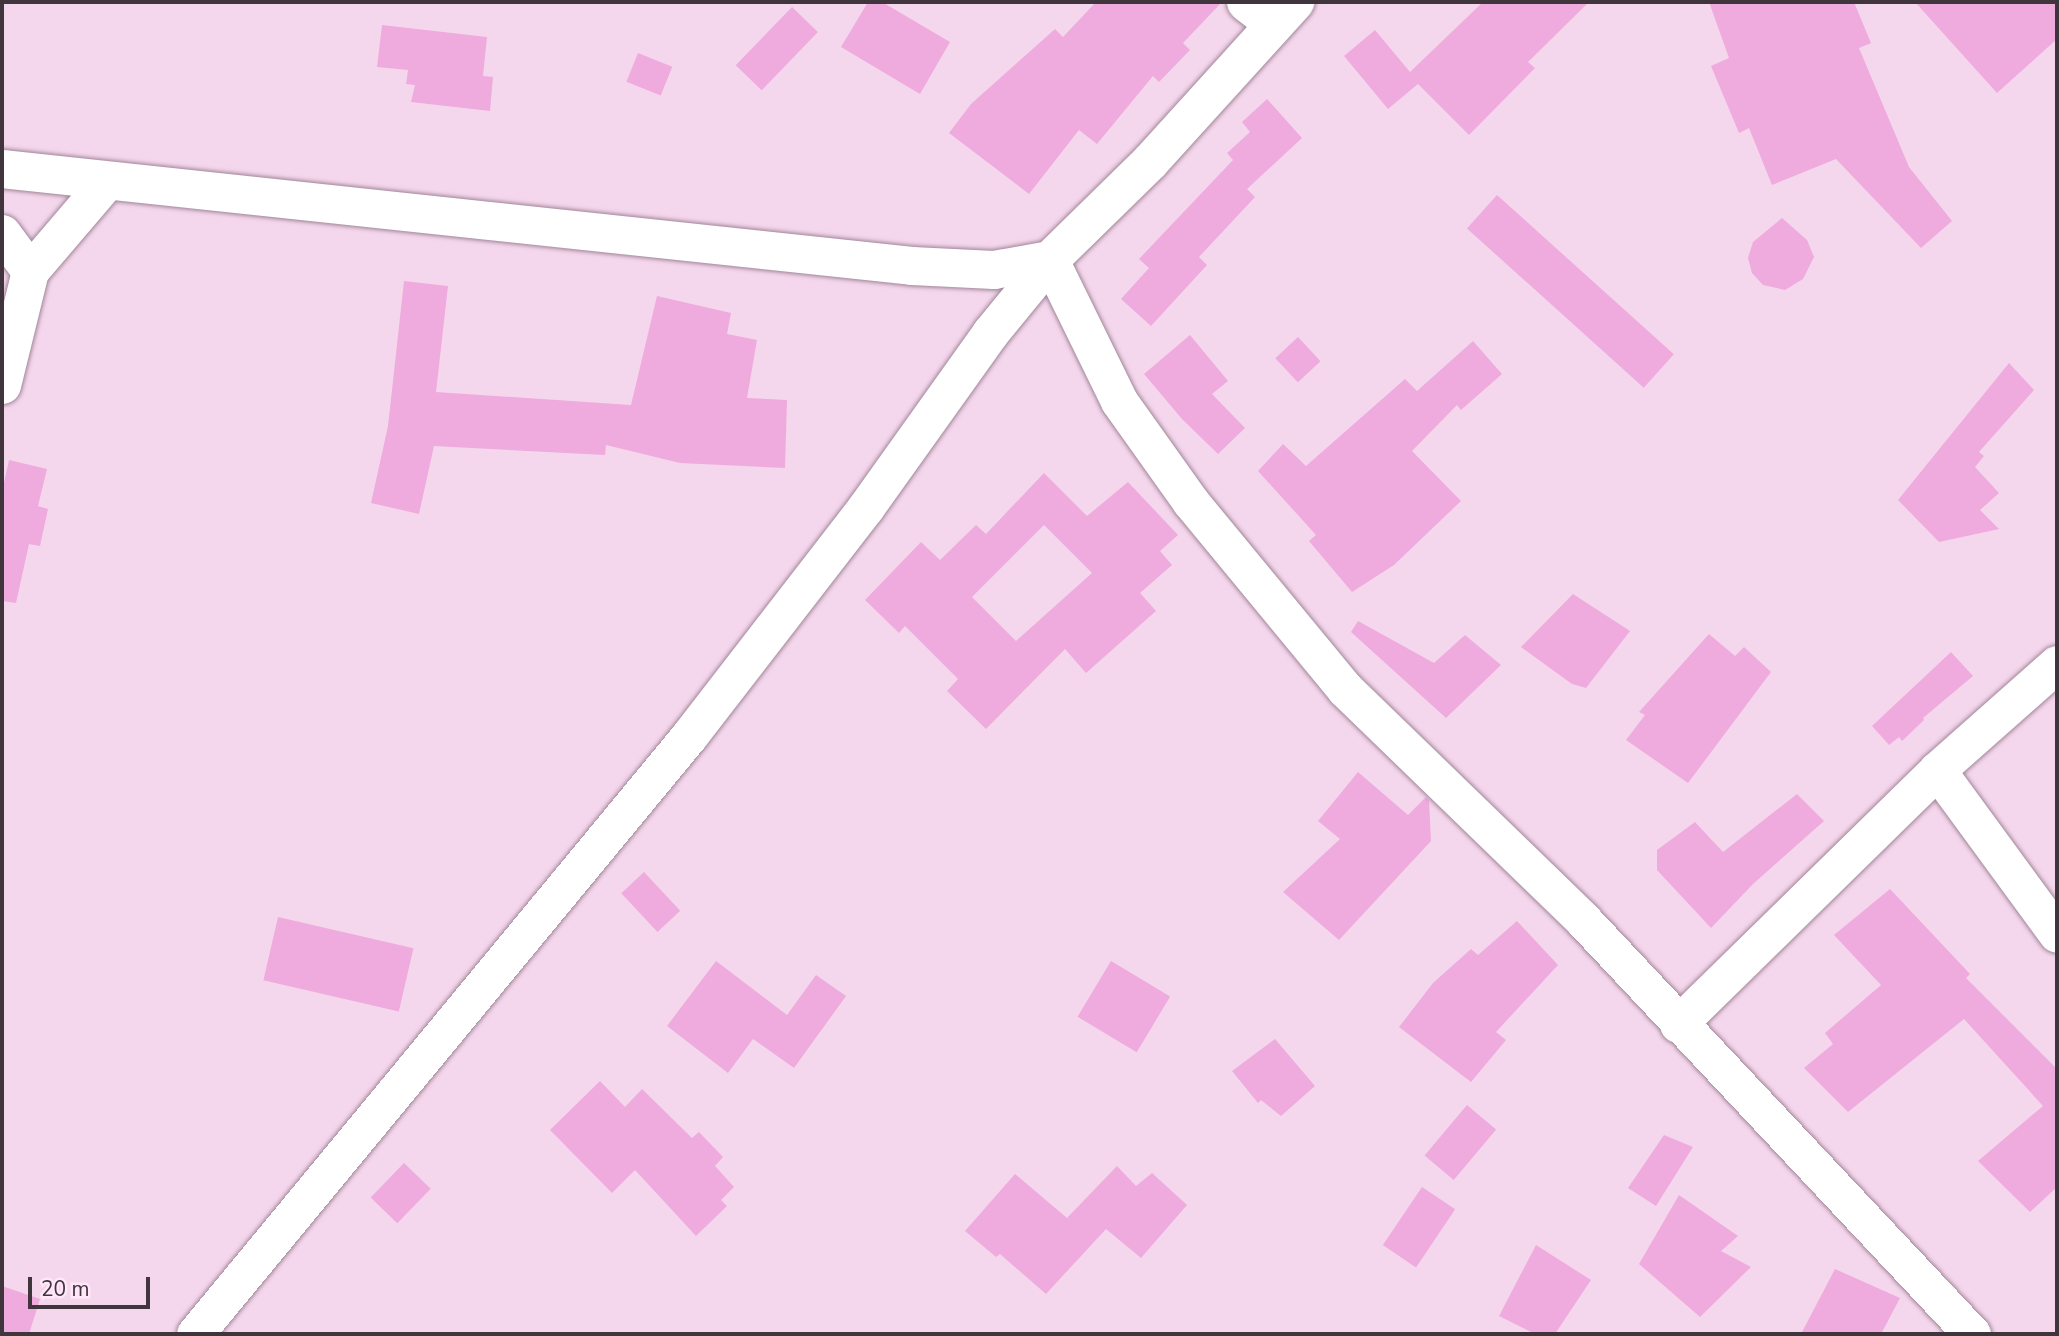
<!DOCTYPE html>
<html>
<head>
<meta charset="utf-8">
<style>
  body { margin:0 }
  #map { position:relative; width:2059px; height:1336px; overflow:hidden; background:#f5d7ed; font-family:"Nunito Sans",sans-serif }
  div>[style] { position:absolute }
  .building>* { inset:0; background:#efaade; transform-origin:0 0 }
  .roads { filter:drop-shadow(0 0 2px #a18699) drop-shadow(0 0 2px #a18699) }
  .street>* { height:37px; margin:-18.5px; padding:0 18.5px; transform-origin:18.5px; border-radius:18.5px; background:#fff }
  .secondary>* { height:38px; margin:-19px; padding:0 19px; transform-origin:19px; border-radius:19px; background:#fff }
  span { translate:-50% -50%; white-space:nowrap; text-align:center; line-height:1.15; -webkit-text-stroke:7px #ffe6f8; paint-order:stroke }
  .frame { position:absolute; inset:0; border:4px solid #40343d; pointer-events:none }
  .scale { position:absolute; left:28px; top:1277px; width:122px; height:32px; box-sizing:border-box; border:4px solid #40343d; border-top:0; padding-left:9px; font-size:21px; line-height:24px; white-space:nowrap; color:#40343d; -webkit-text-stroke:5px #ffe6f8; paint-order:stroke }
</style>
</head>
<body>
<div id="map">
  <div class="building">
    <div style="clip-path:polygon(868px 2px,882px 2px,950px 42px,920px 94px,841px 47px)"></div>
    <div style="clip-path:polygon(1096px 2px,1222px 2px,1183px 43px,1190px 50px,1159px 82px,1153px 76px,1097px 144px,1079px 130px,1029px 194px,949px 133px,971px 104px,1055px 29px,1063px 37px)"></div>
    <div style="clip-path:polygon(1483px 2px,1589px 2px,1528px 62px,1535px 68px,1469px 135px,1418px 84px,1388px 109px,1344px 56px,1375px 30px,1410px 72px)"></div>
    <div style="clip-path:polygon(1709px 2px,1854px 2px,1871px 43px,1859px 48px,1909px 167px,1952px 221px,1921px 248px,1836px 159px,1772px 185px,1749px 128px,1739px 133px,1711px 66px,1729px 58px)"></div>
    <div style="clip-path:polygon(1915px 2px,2057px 2px,2057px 39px,1997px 93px)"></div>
    <div style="left:792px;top:7px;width:36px;height:81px;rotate:44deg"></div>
    <div style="clip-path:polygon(382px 25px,487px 37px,483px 76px,493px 77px,490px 111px,411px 102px,415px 85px,406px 84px,408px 70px,377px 67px)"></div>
    <div style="left:638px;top:53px;width:37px;height:31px;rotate:22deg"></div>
    <div style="clip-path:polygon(1267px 99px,1302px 138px,1247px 189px,1255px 197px,1199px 257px,1207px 265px,1151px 326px,1121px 299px,1149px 268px,1139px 259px,1233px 160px,1227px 153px,1250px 132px,1242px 122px)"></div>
    <div style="left:1497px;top:195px;width:238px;height:45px;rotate:42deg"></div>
    <div style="clip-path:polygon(1782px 218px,1807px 240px,1814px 257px,1803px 279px,1785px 290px,1763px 285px,1752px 273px,1748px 258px,1753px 242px)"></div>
    <div style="clip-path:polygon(404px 281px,448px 286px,436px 392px,631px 405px,657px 296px,731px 313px,727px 334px,757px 340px,747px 398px,787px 400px,785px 468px,680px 463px,606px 445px,605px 455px,434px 446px,419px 514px,371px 503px,388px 426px)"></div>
    <div style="clip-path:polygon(1190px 335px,1228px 381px,1212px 394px,1245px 428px,1218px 454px,1182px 419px,1144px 374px)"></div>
    <div style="left:1298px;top:337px;width:33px;height:31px;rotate:47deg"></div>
    <div style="clip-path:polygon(1473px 341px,1502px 374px,1461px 410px,1457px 405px,1412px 451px,1461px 501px,1394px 565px,1352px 592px,1309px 541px,1316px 535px,1258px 471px,1283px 444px,1306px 466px,1405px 379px,1417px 391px)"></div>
    <div style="clip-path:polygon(2009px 363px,2034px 390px,1979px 452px,1984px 456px,1975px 467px,1999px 493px,1980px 510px,1999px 529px,1939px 542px,1898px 500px)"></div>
    <div style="clip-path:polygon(9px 460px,47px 469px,38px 506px,48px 509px,40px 546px,29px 544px,16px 603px,2px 601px,2px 492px)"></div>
    <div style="clip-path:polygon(evenodd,1044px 473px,1087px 516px,1128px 482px,1178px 535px,1160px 551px,1172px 565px,1140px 593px,1156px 611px,1086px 673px,1065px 649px,986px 729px,947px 691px,958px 679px,905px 626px,899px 633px,865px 600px,921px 542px,940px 560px,976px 525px,986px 534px,1044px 473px,1044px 525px,1092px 573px,1016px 641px,972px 597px,1044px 525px)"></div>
    <div style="clip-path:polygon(1573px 594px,1630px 631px,1586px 688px,1572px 684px,1521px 647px)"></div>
    <div style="clip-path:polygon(1358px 621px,1434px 663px,1465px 635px,1501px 665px,1446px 718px,1351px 632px)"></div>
    <div style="clip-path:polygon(1709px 634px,1735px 656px,1744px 647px,1771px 672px,1688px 783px,1626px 740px,1645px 715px,1639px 712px)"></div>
    <div style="clip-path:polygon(1951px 652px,1973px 676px,1923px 718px,1924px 720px,1902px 741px,1899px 737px,1889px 745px,1872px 726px)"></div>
    <div style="clip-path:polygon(1358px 772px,1408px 815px,1426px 797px,1429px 800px,1431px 841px,1339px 940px,1283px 892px,1340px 839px,1318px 821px)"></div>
    <div style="clip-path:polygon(1797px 794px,1824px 821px,1753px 884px,1711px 928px,1657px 870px,1657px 850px,1695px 822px,1723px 852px)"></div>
    <div style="left:644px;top:872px;width:53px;height:31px;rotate:47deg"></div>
    <div style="clip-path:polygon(1890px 889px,1970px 974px,1966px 978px,2057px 1069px,2057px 1187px,2030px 1212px,1978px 1161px,2043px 1106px,1964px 1019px,1848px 1112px,1804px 1068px,1833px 1044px,1825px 1033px,1881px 985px,1834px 935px)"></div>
    <div style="left:278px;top:917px;width:139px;height:65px;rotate:13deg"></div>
    <div style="clip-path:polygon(1517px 921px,1558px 965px,1496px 1032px,1506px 1040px,1471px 1082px,1399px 1027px,1433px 983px,1471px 949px,1478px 955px)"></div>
    <div style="clip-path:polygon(716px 961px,787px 1015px,816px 975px,846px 996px,794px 1068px,753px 1039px,728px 1073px,667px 1026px)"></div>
    <div style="left:1111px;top:961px;width:69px;height:65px;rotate:31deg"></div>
    <div style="clip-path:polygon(1275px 1039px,1315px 1086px,1281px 1116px,1261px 1100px,1258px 1103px,1232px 1071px)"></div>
    <div style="clip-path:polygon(600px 1081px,625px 1107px,642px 1089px,692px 1138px,699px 1132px,723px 1157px,715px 1166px,734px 1187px,721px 1200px,727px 1206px,696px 1236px,635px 1170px,612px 1193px,550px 1130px)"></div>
    <div style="left:1467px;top:1105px;width:38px;height:66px;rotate:40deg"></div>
    <div style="clip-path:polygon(1664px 1135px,1693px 1147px,1656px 1206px,1628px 1188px)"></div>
    <div style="left:404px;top:1163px;width:37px;height:48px;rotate:44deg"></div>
    <div style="clip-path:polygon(1117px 1166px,1136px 1186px,1152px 1173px,1187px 1205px,1141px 1258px,1106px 1229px,1046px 1294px,1000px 1254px,996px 1257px,965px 1231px,1015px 1174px,1067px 1218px)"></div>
    <div style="left:1422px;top:1187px;width:40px;height:70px;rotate:34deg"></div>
    <div style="clip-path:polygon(1679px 1195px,1738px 1236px,1721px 1251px,1751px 1267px,1700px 1317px,1639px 1264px)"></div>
    <div style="clip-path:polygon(1536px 1245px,1591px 1280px,1555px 1334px,1535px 1334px,1499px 1316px)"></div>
    <div style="clip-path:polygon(1835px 1269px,1900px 1298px,1881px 1334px,1801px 1334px)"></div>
    <div style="clip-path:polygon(2px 1286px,40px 1299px,29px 1334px,2px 1334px)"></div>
  </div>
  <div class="roads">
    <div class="street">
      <div style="left:1245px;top:2px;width:36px;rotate:38deg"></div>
      <div style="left:2px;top:233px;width:47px;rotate:53.6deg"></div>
      <div style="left:30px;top:271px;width:118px;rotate:-49.5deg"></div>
      <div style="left:2px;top:385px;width:117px;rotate:-76.2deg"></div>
      <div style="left:1937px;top:770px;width:203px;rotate:53.8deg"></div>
      <div style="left:1678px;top:1024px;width:363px;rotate:-44.4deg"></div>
      <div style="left:1937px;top:770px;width:160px;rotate:-41.5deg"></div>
      <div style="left:195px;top:1334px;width:776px;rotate:-50.44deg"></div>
      <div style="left:689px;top:736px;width:289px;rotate:-52.3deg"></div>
      <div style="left:866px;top:507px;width:214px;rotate:-54.5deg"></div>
      <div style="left:990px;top:333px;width:94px;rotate:-50.6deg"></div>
      <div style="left:1050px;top:260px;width:157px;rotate:63.9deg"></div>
      <div style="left:1119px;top:401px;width:123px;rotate:54.6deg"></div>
      <div style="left:1190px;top:501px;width:244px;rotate:50.5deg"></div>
      <div style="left:1345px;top:689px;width:333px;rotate:44.1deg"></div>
      <div style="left:1584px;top:921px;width:567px;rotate:46.79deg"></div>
    </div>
    <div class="secondary">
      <div style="left:2px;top:169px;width:915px;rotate:6.08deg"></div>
      <div style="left:912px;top:266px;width:82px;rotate:2.8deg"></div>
      <div style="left:994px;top:270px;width:57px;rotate:-10.1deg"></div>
      <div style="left:1050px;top:260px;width:141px;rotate:-44.4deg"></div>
      <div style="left:1151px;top:161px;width:215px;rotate:-47.8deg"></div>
    </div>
  </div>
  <div class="frame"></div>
  <div class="scale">20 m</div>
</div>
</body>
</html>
